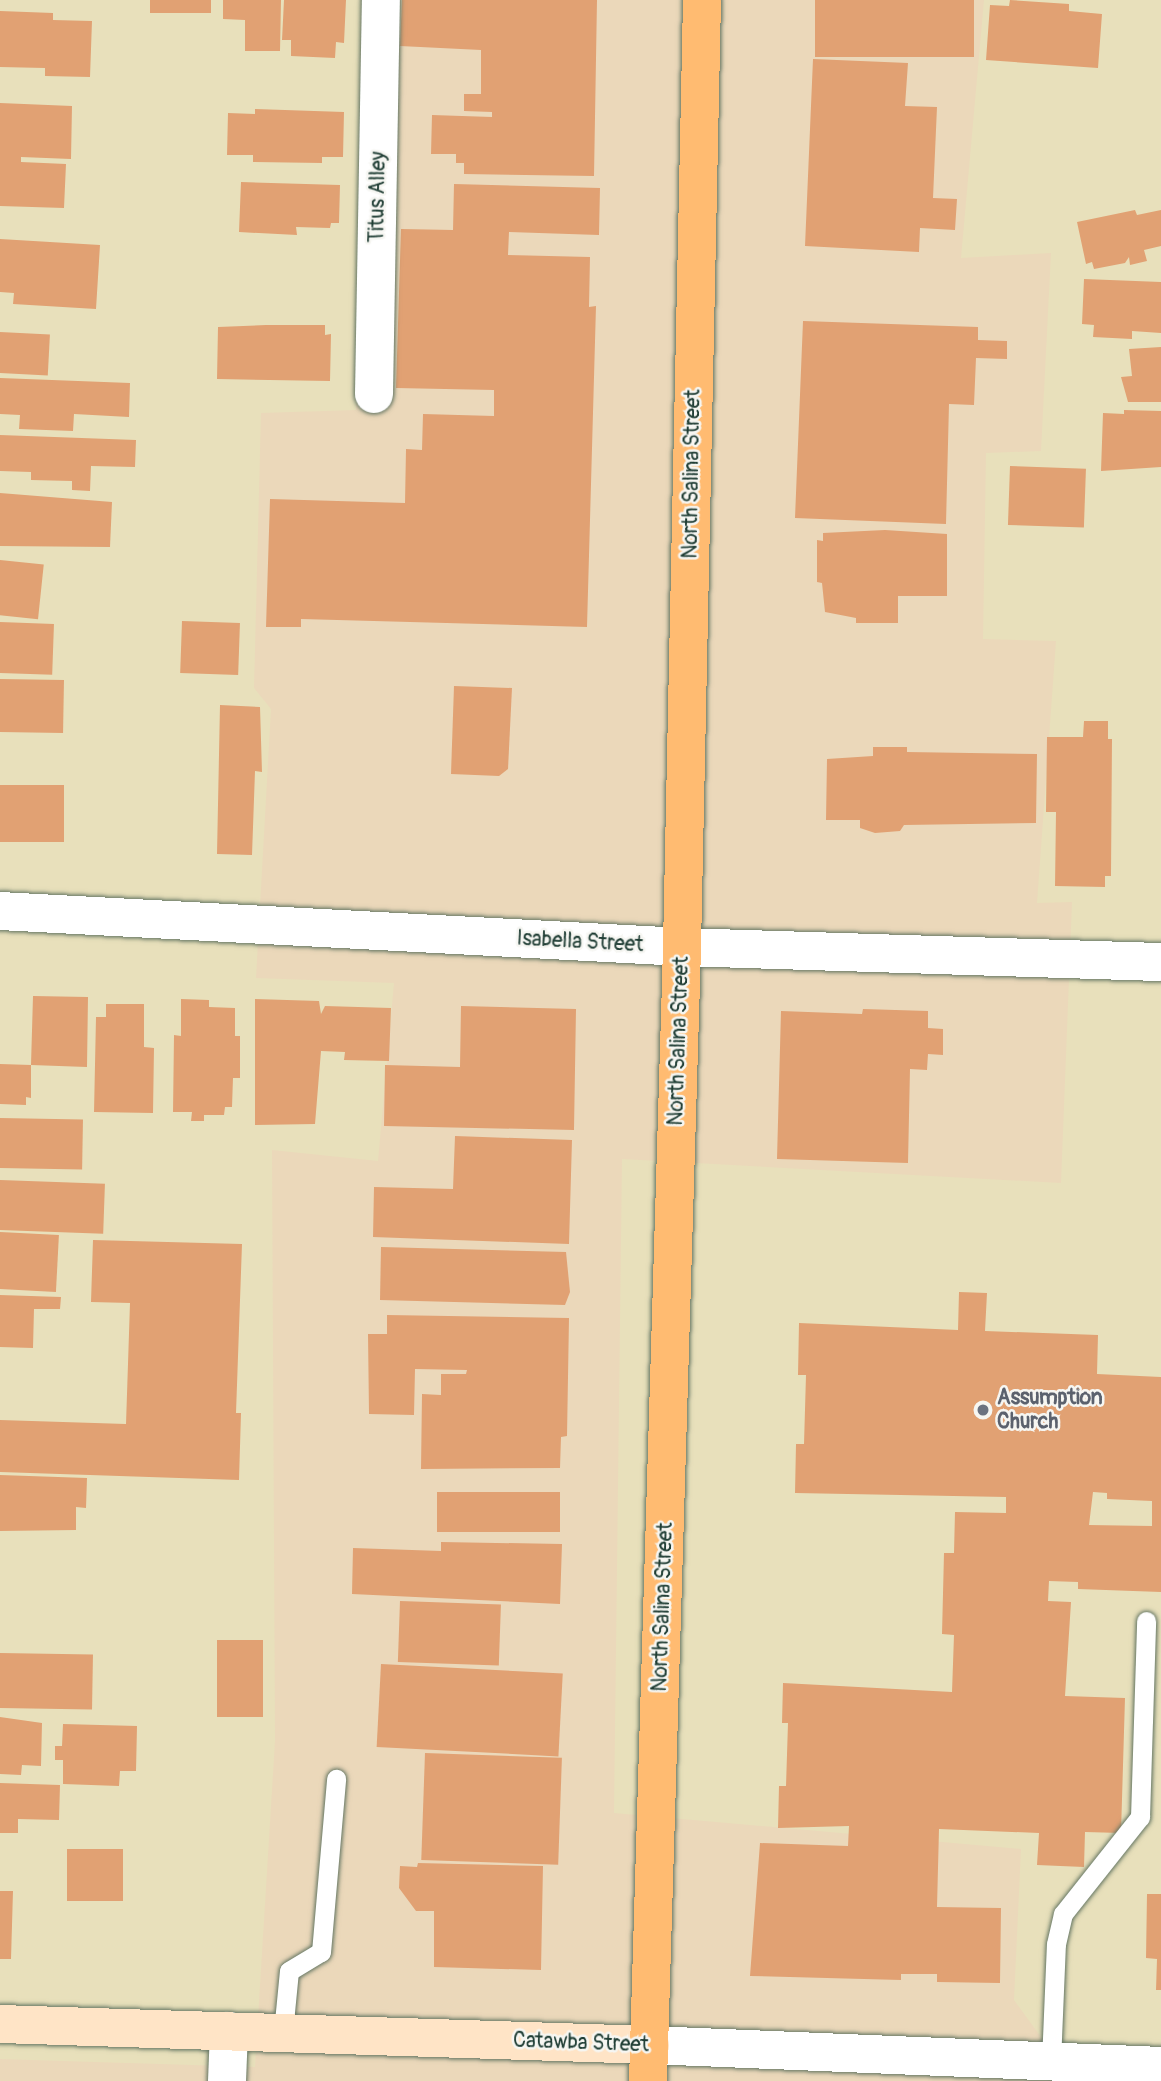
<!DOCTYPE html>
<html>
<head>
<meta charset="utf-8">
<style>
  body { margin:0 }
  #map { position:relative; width:1161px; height:2081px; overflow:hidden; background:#e8e0bb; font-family:Pangolin,sans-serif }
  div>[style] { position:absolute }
  .built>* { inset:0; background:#ebd8ba }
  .building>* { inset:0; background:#e1a173; transform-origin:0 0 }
  .roads { filter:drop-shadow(0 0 2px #657663) drop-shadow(0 0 2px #657663) }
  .lane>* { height:19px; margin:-9.5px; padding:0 9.5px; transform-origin:9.5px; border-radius:9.5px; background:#fff }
  .street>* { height:38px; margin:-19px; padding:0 19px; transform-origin:19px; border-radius:19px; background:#fff }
  .secondary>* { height:38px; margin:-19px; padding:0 19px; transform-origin:19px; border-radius:19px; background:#ffe4c6 }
  .primary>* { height:38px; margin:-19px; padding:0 19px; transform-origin:19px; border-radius:19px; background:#ffbb71 }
  .dots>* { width:19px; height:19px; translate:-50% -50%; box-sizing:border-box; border:4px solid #f6f6f2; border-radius:50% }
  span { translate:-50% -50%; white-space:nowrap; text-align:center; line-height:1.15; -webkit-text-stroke:5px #f6f6f2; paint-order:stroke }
  .street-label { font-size:21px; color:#1f3d34 }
  .worship-label { font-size:21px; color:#5b616d; font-weight:700 }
  .left { translate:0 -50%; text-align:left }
</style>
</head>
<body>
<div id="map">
  <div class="built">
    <div style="clip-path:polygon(363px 0,984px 0,961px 258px,1051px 253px,1041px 451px,986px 453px,983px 639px,1056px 641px,1037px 903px,1072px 902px,1061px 1183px,622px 1159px,614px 1813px,1021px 1849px,1014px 2000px,1073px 2081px,0 2081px,0 2059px,255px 2067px,275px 1741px,272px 1150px,378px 1161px,394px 983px,256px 978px,271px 709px,254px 688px,261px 413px,356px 410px)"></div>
  </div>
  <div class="building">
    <div style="left:150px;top:0;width:61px;height:13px"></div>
    <div style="clip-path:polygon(223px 0,281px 0,280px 51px,245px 51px,245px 20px,223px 19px)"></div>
    <div style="clip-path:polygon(284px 0,346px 0,344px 43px,336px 42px,335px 58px,291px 56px,291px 40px,282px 40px)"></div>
    <div style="clip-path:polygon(402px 0,597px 0,594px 176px,464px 174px,464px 163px,456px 163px,456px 154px,431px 154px,432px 115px,492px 117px,492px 112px,464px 111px,464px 94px,481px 94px,481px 50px,400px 46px)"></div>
    <div style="left:815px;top:0;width:159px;height:57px"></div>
    <div style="clip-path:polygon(1010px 0,1069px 4px,1069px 11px,1102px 14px,1098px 68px,986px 60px,990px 5px,1009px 6px)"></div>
    <div style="clip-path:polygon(0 11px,53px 13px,53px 20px,92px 21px,90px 77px,45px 76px,45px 68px,0 67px)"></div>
    <div style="clip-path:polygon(813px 59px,908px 63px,905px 106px,937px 107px,933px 198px,957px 199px,955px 230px,920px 228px,919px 252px,805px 246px)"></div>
    <div style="clip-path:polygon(0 103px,72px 106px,71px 159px,21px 157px,21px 162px,66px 164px,64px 208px,0 206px)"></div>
    <div style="clip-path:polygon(255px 109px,344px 112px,343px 157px,322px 157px,322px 163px,253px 162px,253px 155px,227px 155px,228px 113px,255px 114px)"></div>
    <div style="clip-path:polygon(241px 182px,340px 185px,339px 223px,331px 223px,330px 228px,296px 227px,297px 235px,239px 232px)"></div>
    <div style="clip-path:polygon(454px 184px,600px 188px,599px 235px,509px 232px,508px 255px,590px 257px,589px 307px,596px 306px,587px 627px,301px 619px,301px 627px,266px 627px,270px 499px,405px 503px,406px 449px,422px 450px,423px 414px,494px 416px,494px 390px,396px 388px,401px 229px,453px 230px)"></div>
    <div style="clip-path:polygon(1135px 210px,1137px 215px,1161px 210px,1161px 246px,1144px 250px,1147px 261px,1130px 265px,1129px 257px,1125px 263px,1094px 269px,1092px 262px,1086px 264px,1077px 222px)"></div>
    <div style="clip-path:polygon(0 239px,100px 245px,96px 309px,13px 304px,14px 293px,0 292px)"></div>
    <div style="clip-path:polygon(1084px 279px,1161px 282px,1161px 333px,1132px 331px,1132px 339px,1093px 337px,1094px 325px,1082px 324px)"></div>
    <div style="clip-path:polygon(803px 321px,978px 327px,978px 340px,1007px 341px,1007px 359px,976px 358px,974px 405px,949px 404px,946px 524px,795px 518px)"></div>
    <div style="clip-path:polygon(266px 325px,325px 325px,325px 335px,331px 334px,330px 381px,217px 379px,218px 327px)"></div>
    <div style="left:0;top:332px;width:50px;height:41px;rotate:3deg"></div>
    <div style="clip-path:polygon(1161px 347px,1161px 402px,1128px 402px,1121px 377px,1132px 376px,1129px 349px)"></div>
    <div style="clip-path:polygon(0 378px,130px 383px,129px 417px,74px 414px,73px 431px,19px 429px,20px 415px,0 414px)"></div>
    <div style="clip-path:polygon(1124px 410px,1161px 411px,1161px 467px,1101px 471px,1103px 413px,1124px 414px)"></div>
    <div style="clip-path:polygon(0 435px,136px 440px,135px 467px,91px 466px,90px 491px,72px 490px,72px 481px,31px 480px,31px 472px,0 471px)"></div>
    <div style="left:1010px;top:466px;width:76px;height:59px;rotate:2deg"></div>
    <div style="clip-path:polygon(0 493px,112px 502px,110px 547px,0 546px)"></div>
    <div style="clip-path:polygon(885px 530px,947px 534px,947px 596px,898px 596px,898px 623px,856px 623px,856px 618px,825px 612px,822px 583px,817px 582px,817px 540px,823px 541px,823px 533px)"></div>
    <div style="left:0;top:560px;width:44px;height:55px;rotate:6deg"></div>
    <div style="left:182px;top:621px;width:58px;height:52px;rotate:2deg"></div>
    <div style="left:0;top:622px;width:54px;height:51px;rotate:2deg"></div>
    <div style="left:0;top:679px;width:64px;height:53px;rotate:1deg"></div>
    <div style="clip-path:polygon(454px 686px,512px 688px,508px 769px,499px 776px,451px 774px)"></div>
    <div style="clip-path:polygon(220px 705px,260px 707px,262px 772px,255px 771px,252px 855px,217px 854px)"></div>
    <div style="clip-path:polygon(1084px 721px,1108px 721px,1108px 739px,1112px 739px,1111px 876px,1105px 876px,1105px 887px,1055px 886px,1056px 812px,1046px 812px,1047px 737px,1083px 737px)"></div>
    <div style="clip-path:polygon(873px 747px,907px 747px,907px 752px,1037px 754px,1036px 823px,904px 825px,900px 831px,875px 833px,860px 828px,860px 820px,826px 820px,827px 759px,873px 756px)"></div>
    <div style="left:0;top:785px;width:64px;height:57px"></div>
    <div style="clip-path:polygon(33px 996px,88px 997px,87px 1067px,31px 1065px,31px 1098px,26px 1097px,26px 1105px,0 1104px,0 1064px,31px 1065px)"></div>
    <div style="clip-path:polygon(181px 999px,209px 1000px,209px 1007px,235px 1008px,235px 1036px,240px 1036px,240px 1078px,233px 1078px,232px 1107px,225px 1107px,224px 1115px,204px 1115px,204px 1121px,191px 1121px,192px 1112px,173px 1112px,174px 1035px,181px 1036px)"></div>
    <div style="clip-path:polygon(255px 999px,319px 1001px,321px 1014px,325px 1006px,391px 1008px,389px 1061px,344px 1060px,345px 1052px,321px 1051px,315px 1124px,255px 1125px)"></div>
    <div style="clip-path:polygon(106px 1004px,144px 1004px,144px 1047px,154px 1048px,153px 1113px,94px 1112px,96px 1017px,106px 1017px)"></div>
    <div style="clip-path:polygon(461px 1006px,576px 1009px,574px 1130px,384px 1126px,385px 1065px,460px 1067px)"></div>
    <div style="clip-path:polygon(863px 1009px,928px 1011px,928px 1028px,943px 1029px,943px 1055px,928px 1054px,927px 1070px,910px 1069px,908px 1163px,777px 1159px,781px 1011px,862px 1014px)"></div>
    <div style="left:0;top:1118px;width:83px;height:50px;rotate:1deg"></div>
    <div style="clip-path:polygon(455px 1136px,572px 1140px,569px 1244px,373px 1237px,374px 1187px,453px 1189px)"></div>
    <div style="left:0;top:1180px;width:105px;height:50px;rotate:2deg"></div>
    <div style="left:0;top:1232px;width:59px;height:57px;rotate:3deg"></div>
    <div style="clip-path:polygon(93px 1240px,242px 1244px,236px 1413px,241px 1413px,239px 1480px,0 1472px,0 1420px,126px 1424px,130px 1303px,91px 1302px)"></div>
    <div style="clip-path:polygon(381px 1247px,566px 1252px,570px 1292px,565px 1305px,380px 1300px)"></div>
    <div style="clip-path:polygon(evenodd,959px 1292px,987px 1293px,985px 1331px,1098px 1335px,1097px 1374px,1161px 1377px,1161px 1592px,1078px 1589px,1078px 1582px,1049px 1581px,1048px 1601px,1071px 1602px,1065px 1696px,1125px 1698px,1121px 1833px,1085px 1832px,1084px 1867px,1037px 1865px,1039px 1833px,939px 1829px,937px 1907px,1001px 1908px,1000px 1983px,937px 1982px,937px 1974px,901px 1974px,901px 1980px,750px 1976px,760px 1843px,848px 1846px,849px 1826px,778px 1828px,779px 1786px,786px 1786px,788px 1723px,782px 1723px,783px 1683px,952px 1692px,954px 1635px,942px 1634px,944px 1553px,954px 1553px,955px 1512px,1006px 1513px,1006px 1497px,795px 1493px,796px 1444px,804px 1444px,806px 1375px,798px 1375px,799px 1323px,958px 1330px,959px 1292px,1093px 1492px,1107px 1493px,1107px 1499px,1152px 1501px,1152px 1526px,1089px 1525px,1093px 1492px)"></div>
    <div style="clip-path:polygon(0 1295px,61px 1297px,60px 1309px,34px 1309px,33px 1348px,0 1347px)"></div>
    <div style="clip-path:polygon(387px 1315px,569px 1318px,567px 1436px,561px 1437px,560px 1468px,421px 1469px,422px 1394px,441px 1395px,441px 1374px,466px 1374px,467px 1370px,415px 1369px,414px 1415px,369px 1414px,368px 1334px,387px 1334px)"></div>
    <div style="clip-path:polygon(0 1475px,87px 1478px,86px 1508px,76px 1507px,76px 1530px,0 1531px)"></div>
    <div style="left:437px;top:1492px;width:123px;height:40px"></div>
    <div style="clip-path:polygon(441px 1542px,562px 1544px,560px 1604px,352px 1594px,353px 1548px,441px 1551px)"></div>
    <div style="left:400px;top:1601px;width:101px;height:61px;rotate:2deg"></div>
    <div style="left:217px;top:1640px;width:46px;height:77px"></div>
    <div style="left:0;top:1653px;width:93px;height:55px;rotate:1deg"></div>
    <div style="left:381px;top:1664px;width:182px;height:83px;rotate:3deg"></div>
    <div style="clip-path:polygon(0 1717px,42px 1723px,41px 1766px,22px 1765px,21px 1775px,0 1774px)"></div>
    <div style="clip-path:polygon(63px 1724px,137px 1726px,136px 1771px,120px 1771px,119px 1786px,63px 1784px,63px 1760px,55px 1760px,55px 1746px,62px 1746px)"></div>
    <div style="left:425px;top:1753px;width:137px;height:107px;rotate:2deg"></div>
    <div style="clip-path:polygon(0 1783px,60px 1785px,59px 1820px,18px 1819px,18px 1833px,0 1833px)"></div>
    <div style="left:67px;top:1849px;width:56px;height:52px"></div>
    <div style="clip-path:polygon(418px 1863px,543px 1866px,541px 1970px,434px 1967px,434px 1911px,416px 1911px,399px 1888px,400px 1866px,417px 1867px)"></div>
    <div style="clip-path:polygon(0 1891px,13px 1891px,11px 1959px,0 1959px)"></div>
    <div style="clip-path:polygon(1147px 1894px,1161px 1894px,1161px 1990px,1156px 1990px,1157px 1959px,1146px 1958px)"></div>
  </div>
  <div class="roads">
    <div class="lane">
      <div style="left:283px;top:2032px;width:61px;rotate:-84.4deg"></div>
      <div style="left:289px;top:1971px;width:37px;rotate:-31deg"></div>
      <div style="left:321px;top:1952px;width:174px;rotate:-85deg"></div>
      <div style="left:1051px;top:2062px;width:118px;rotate:-87.6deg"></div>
      <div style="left:1056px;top:1944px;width:31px;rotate:-77deg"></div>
      <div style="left:1063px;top:1914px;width:124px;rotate:-51.6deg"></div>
      <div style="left:1140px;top:1817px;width:196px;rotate:-88.2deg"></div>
    </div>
    <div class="street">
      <div style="left:374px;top:394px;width:394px;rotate:-89deg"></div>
      <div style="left:0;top:911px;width:683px;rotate:3.02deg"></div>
      <div style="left:682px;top:947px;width:479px;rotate:1.8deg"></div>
      <div style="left:650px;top:2045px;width:511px;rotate:2.35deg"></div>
      <div style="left:227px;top:2081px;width:50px;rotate:-87.7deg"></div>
    </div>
    <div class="secondary">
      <div style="left:0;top:2024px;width:650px;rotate:1.85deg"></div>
    </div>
    <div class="primary">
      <div style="left:648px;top:2081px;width:1135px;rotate:-88.28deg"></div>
      <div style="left:682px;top:947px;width:947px;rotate:-88.79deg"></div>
    </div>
  </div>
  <div class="dots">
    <div style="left:983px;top:1410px;background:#6b7280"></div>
  </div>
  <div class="street-label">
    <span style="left:378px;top:197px;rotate:-89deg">Titus Alley</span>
    <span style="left:692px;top:474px;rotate:-89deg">North Salina Street</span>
    <span style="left:580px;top:942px;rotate:3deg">Isabella Street</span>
    <span style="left:679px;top:1041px;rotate:-88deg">North Salina Street</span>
    <span style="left:663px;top:1607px;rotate:-88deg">North Salina Street</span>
    <span style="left:581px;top:2043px;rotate:2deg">Catawba Street</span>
  </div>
  <div class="worship-label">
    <span class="left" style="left:997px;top:1410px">Assumption<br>Church</span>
  </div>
</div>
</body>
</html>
